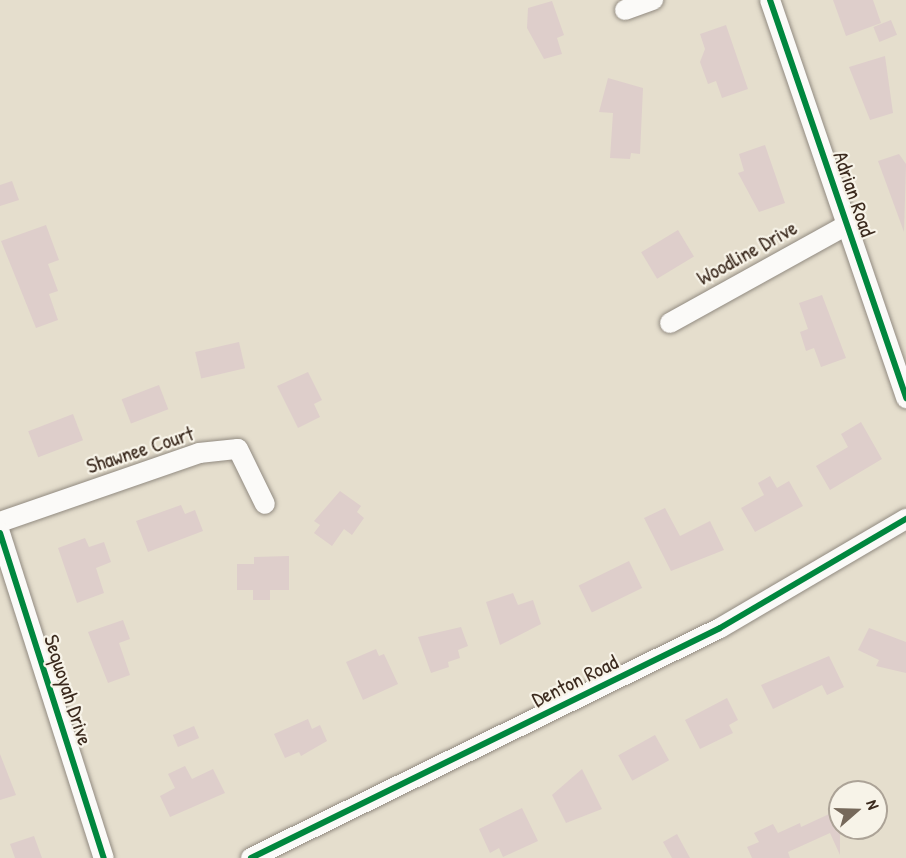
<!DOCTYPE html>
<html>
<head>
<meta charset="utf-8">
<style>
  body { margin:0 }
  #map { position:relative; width:906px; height:858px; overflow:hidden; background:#e5decd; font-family:"Patrick Hand",sans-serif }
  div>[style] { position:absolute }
  .building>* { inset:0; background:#dececb; transform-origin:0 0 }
  .roads { filter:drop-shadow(0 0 2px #918a80) drop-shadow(0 0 2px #918a80) }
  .minor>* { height:20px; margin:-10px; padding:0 10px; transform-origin:10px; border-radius:10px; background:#fbfaf8 }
  .cycleway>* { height:6px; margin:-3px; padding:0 3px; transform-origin:3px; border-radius:3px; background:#00873e }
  span { translate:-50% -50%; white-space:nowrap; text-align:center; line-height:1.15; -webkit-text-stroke:4.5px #f7f3e8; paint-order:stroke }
  .street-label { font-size:21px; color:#3b2a1e }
  .north { position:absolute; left:828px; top:780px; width:60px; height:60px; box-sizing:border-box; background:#f7f3e8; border:2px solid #aca397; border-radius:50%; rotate:70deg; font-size:16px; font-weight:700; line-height:24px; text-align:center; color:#3b2a1e }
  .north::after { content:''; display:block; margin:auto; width:21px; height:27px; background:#76695b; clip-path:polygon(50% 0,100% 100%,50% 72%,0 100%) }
</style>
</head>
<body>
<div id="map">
  <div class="building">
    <div style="clip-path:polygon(833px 0,873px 0,881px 23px,846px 36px)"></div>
    <div style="clip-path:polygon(552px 1px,564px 35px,557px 38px,562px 54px,544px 59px,527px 28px,528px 8px)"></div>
    <div style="left:891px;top:20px;width:16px;height:19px;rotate:68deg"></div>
    <div style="clip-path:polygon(726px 25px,748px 89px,722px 98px,716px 81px,708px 84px,700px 62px,705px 49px,700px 34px)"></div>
    <div style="clip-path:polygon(885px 56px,893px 113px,870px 120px,849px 67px)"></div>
    <div style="clip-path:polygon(608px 78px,643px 88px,640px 154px,631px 153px,630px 159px,610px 158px,613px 113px,599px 112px)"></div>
    <div style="clip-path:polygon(765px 145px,785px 203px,759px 212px,738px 173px,744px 171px,739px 154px)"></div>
    <div style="clip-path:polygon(899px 154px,906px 164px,904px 232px,878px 161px)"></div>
    <div style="clip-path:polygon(12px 181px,19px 200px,0 206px,0 185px)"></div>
    <div style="clip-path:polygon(46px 225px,59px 260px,48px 264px,58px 291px,49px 294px,58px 320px,36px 328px,1px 241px)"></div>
    <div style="left:678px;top:230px;width:31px;height:43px;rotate:59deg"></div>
    <div style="clip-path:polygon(822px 295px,846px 358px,821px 367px,814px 348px,806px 351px,800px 332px,808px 329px,799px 303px)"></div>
    <div style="left:239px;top:342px;width:27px;height:45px;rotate:77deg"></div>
    <div style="clip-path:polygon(308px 372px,322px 400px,314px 404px,320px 417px,298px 428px,277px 386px)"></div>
    <div style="left:159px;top:385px;width:26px;height:40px;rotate:69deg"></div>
    <div style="left:73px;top:414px;width:28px;height:48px;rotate:69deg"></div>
    <div style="clip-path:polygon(861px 422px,882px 459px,830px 490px,816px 466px,848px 447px,841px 434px)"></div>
    <div style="clip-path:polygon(770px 476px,777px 488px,789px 481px,803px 506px,755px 532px,741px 508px,764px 495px,758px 483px)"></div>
    <div style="clip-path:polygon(340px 491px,361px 506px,357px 512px,364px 518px,352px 535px,344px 529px,332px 546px,314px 533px,320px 525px,314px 521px)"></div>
    <div style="clip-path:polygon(181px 505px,185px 514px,195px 510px,203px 531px,148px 552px,136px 521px)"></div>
    <div style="clip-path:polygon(665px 508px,680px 536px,710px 521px,724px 550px,671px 571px,644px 518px)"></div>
    <div style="clip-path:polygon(85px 538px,89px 547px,104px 542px,111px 562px,96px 568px,104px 593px,77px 603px,58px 548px)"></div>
    <div style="clip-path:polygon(289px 556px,289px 590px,270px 590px,270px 600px,253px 600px,253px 590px,237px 590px,237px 564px,254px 564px,254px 557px)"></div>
    <div style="left:629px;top:561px;width:30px;height:56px;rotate:64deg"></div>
    <div style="clip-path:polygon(513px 593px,518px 605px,533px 600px,541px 624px,500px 645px,486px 602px)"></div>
    <div style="clip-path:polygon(123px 620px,130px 639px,119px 643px,130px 675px,108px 683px,88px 632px)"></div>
    <div style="clip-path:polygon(461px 627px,468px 646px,458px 650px,460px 658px,448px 662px,449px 667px,431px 673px,418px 637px)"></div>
    <div style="clip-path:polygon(869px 628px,906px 642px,906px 673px,876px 666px,879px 660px,858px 650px)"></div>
    <div style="clip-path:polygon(376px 649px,379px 656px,384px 654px,398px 684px,363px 700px,346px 662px)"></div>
    <div style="clip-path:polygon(829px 656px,844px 687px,827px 695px,822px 685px,773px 709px,761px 685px)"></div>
    <div style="clip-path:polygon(727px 698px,738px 720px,729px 725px,733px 733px,700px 749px,685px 720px)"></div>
    <div style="clip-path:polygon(308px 719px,312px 729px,320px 725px,327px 741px,301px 756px,299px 752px,285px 758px,274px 734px)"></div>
    <div style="left:194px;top:726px;width:13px;height:23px;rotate:67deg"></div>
    <div style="left:655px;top:735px;width:29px;height:42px;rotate:61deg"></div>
    <div style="clip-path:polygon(0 754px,16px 795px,0 800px)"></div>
    <div style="clip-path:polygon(185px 766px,192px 779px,213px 769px,225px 793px,170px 817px,160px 796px,175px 788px,168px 774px)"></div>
    <div style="clip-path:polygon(582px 769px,602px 809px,566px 823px,552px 795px)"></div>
    <div style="clip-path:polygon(522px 808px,538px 841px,503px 857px,499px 848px,490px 853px,479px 829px)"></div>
    <div style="clip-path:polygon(840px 809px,840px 855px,830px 833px,788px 852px,790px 858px,752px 858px,747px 847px,759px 842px,754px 833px,773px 824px,778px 833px,800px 823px,801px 827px)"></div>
    <div style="clip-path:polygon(677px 834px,690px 858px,672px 858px,663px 842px)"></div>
    <div style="clip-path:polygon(34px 836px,42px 858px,15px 858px,10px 844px)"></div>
  </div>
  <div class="roads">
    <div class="minor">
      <div style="left:770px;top:0;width:421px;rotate:71.1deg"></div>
      <div style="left:625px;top:10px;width:30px;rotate:-20deg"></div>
      <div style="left:670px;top:323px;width:202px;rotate:-29deg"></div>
      <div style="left:0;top:522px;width:211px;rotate:-19.1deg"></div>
      <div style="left:199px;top:453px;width:39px;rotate:-6deg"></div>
      <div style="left:238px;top:449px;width:61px;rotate:63.9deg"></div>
      <div style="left:0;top:533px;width:341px;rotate:72.3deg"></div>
      <div style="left:251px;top:858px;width:522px;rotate:-26.12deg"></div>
      <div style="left:720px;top:628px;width:216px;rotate:-30.4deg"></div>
    </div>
  </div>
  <div class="cycleway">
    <div style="left:770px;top:0;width:421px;rotate:71.1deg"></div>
    <div style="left:0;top:533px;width:341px;rotate:72.3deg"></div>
    <div style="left:251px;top:858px;width:522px;rotate:-26.12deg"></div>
    <div style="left:720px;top:628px;width:216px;rotate:-30.4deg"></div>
  </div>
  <div class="street-label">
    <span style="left:854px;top:194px;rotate:71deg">Adrian Road</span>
    <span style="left:747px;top:253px;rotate:-29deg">Woodline Drive</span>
    <span style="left:140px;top:450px;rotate:-18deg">Shawnee Court</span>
    <span style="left:575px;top:681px;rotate:-26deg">Denton Road</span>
    <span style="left:68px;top:690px;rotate:72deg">Sequoyah Drive</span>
  </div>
  <div class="north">N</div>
</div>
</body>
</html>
